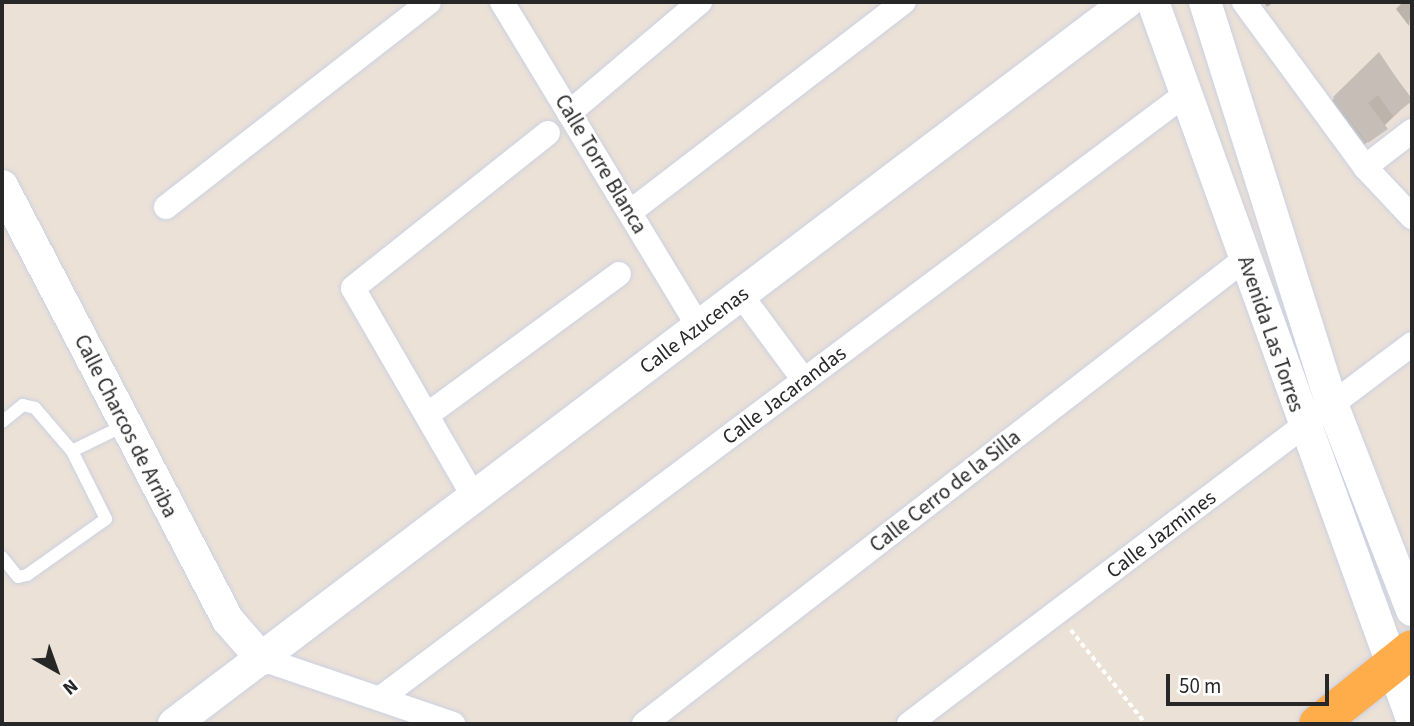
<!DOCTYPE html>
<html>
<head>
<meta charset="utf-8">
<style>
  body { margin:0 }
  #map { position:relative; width:1414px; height:726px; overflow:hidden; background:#ece1d6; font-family:"Source Sans 3",sans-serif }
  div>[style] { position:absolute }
  .shadow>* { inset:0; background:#0003 }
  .building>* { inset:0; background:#c6beb6 }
  .path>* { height:3.5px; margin-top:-1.75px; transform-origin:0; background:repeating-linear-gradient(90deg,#fff 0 5px,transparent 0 8.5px) }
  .roads { filter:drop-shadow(0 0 2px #cbd1e2) drop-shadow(0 0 2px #cbd1e2) }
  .service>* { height:12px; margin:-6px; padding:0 6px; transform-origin:6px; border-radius:6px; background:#fff }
  .minor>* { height:24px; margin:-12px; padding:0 12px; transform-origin:12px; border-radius:12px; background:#fff }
  .tertiary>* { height:32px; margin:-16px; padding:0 16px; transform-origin:16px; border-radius:16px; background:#fff }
  .trunk>* { height:38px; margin:-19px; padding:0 19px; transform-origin:19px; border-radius:19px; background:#ffac4a }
  span { translate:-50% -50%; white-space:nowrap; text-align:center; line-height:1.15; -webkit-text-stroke:5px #fff; paint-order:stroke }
  .street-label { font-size:21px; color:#272727 }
  .frame { position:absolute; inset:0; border:4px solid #272727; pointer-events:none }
  .north { position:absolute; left:21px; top:635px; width:70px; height:70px; -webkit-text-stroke:5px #fff; paint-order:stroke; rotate:140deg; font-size:19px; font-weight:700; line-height:28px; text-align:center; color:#272727 }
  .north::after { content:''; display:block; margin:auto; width:24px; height:32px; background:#272727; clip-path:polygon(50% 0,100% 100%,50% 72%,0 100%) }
  .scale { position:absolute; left:1166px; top:674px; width:163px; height:32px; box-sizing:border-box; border:4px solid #272727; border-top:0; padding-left:9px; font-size:21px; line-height:24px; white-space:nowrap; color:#272727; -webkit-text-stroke:5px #fff; paint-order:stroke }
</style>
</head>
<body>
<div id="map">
  <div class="shadow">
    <div style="clip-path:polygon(1263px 2px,1274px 2px,1267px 7px)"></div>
    <div style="clip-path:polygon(1403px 2px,1412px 2px,1409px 26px,1396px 9px)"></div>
    <div style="clip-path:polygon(1379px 55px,1412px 99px,1359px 150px,1326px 106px)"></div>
  </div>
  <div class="building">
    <div style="clip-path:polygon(1379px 52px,1412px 101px,1393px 116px,1378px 95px,1368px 103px,1388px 129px,1368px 143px,1333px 97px)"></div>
  </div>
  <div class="path">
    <div style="left:1071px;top:630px;width:120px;rotate:51.4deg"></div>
  </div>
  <div class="roads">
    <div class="service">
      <div style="left:2px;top:422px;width:27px;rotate:-39deg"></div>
      <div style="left:23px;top:405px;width:12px;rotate:14deg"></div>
      <div style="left:35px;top:408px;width:57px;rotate:49.3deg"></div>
      <div style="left:72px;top:451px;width:76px;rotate:63.4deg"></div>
      <div style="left:106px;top:519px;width:97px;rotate:144.7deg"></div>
      <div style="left:27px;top:575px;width:9px;rotate:167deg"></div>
      <div style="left:18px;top:577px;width:26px;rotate:-129deg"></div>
      <div style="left:72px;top:451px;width:59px;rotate:-26.1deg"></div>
    </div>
    <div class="minor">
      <div style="left:502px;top:2px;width:380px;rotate:58.8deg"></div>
      <div style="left:1244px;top:2px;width:205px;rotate:53.7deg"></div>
      <div style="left:1365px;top:167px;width:69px;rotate:46.8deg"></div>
      <div style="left:569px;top:113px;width:172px;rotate:-40.3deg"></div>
      <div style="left:1365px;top:167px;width:59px;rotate:-37.5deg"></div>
      <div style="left:166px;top:207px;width:333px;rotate:-37.9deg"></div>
      <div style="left:630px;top:212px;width:345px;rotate:-37.5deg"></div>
      <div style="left:741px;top:295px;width:106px;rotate:53.5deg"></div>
      <div style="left:427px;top:415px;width:238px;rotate:-36.3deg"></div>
      <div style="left:474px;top:497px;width:241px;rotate:-120.1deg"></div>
      <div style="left:353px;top:288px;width:249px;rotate:-38.5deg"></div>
      <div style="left:262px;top:659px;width:202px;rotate:18.8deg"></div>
      <div style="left:382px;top:697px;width:1006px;rotate:-36.88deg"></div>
      <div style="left:644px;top:724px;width:761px;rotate:-37.74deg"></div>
      <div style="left:909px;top:724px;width:630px;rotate:-37.07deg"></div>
    </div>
    <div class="tertiary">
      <div style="left:1153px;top:2px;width:762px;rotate:70.14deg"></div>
      <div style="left:1205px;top:2px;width:422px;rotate:72.5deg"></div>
      <div style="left:1332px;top:404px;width:221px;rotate:68.8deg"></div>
      <div style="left:2px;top:186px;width:489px;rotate:62.5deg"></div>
      <div style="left:228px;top:620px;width:52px;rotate:48.9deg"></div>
      <div style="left:174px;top:724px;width:1196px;rotate:-37.15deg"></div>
    </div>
    <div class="trunk">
      <div style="left:1318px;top:724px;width:120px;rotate:-38.6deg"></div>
    </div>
  </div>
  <div class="street-label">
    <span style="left:601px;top:164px;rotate:59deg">Calle Torre Blanca</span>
    <span style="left:694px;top:330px;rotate:-37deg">Calle Azucenas</span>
    <span style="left:1271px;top:334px;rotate:71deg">Avenida Las Torres</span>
    <span style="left:784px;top:395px;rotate:-37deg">Calle Jacarandas</span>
    <span style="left:126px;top:426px;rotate:63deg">Calle Charcos de Arriba</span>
    <span style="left:945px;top:491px;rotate:-38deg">Calle Cerro de la Silla</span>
    <span style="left:1161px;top:534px;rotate:-37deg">Calle Jazmines</span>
  </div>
  <div class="frame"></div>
  <div class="north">N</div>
  <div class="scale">50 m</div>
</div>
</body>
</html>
